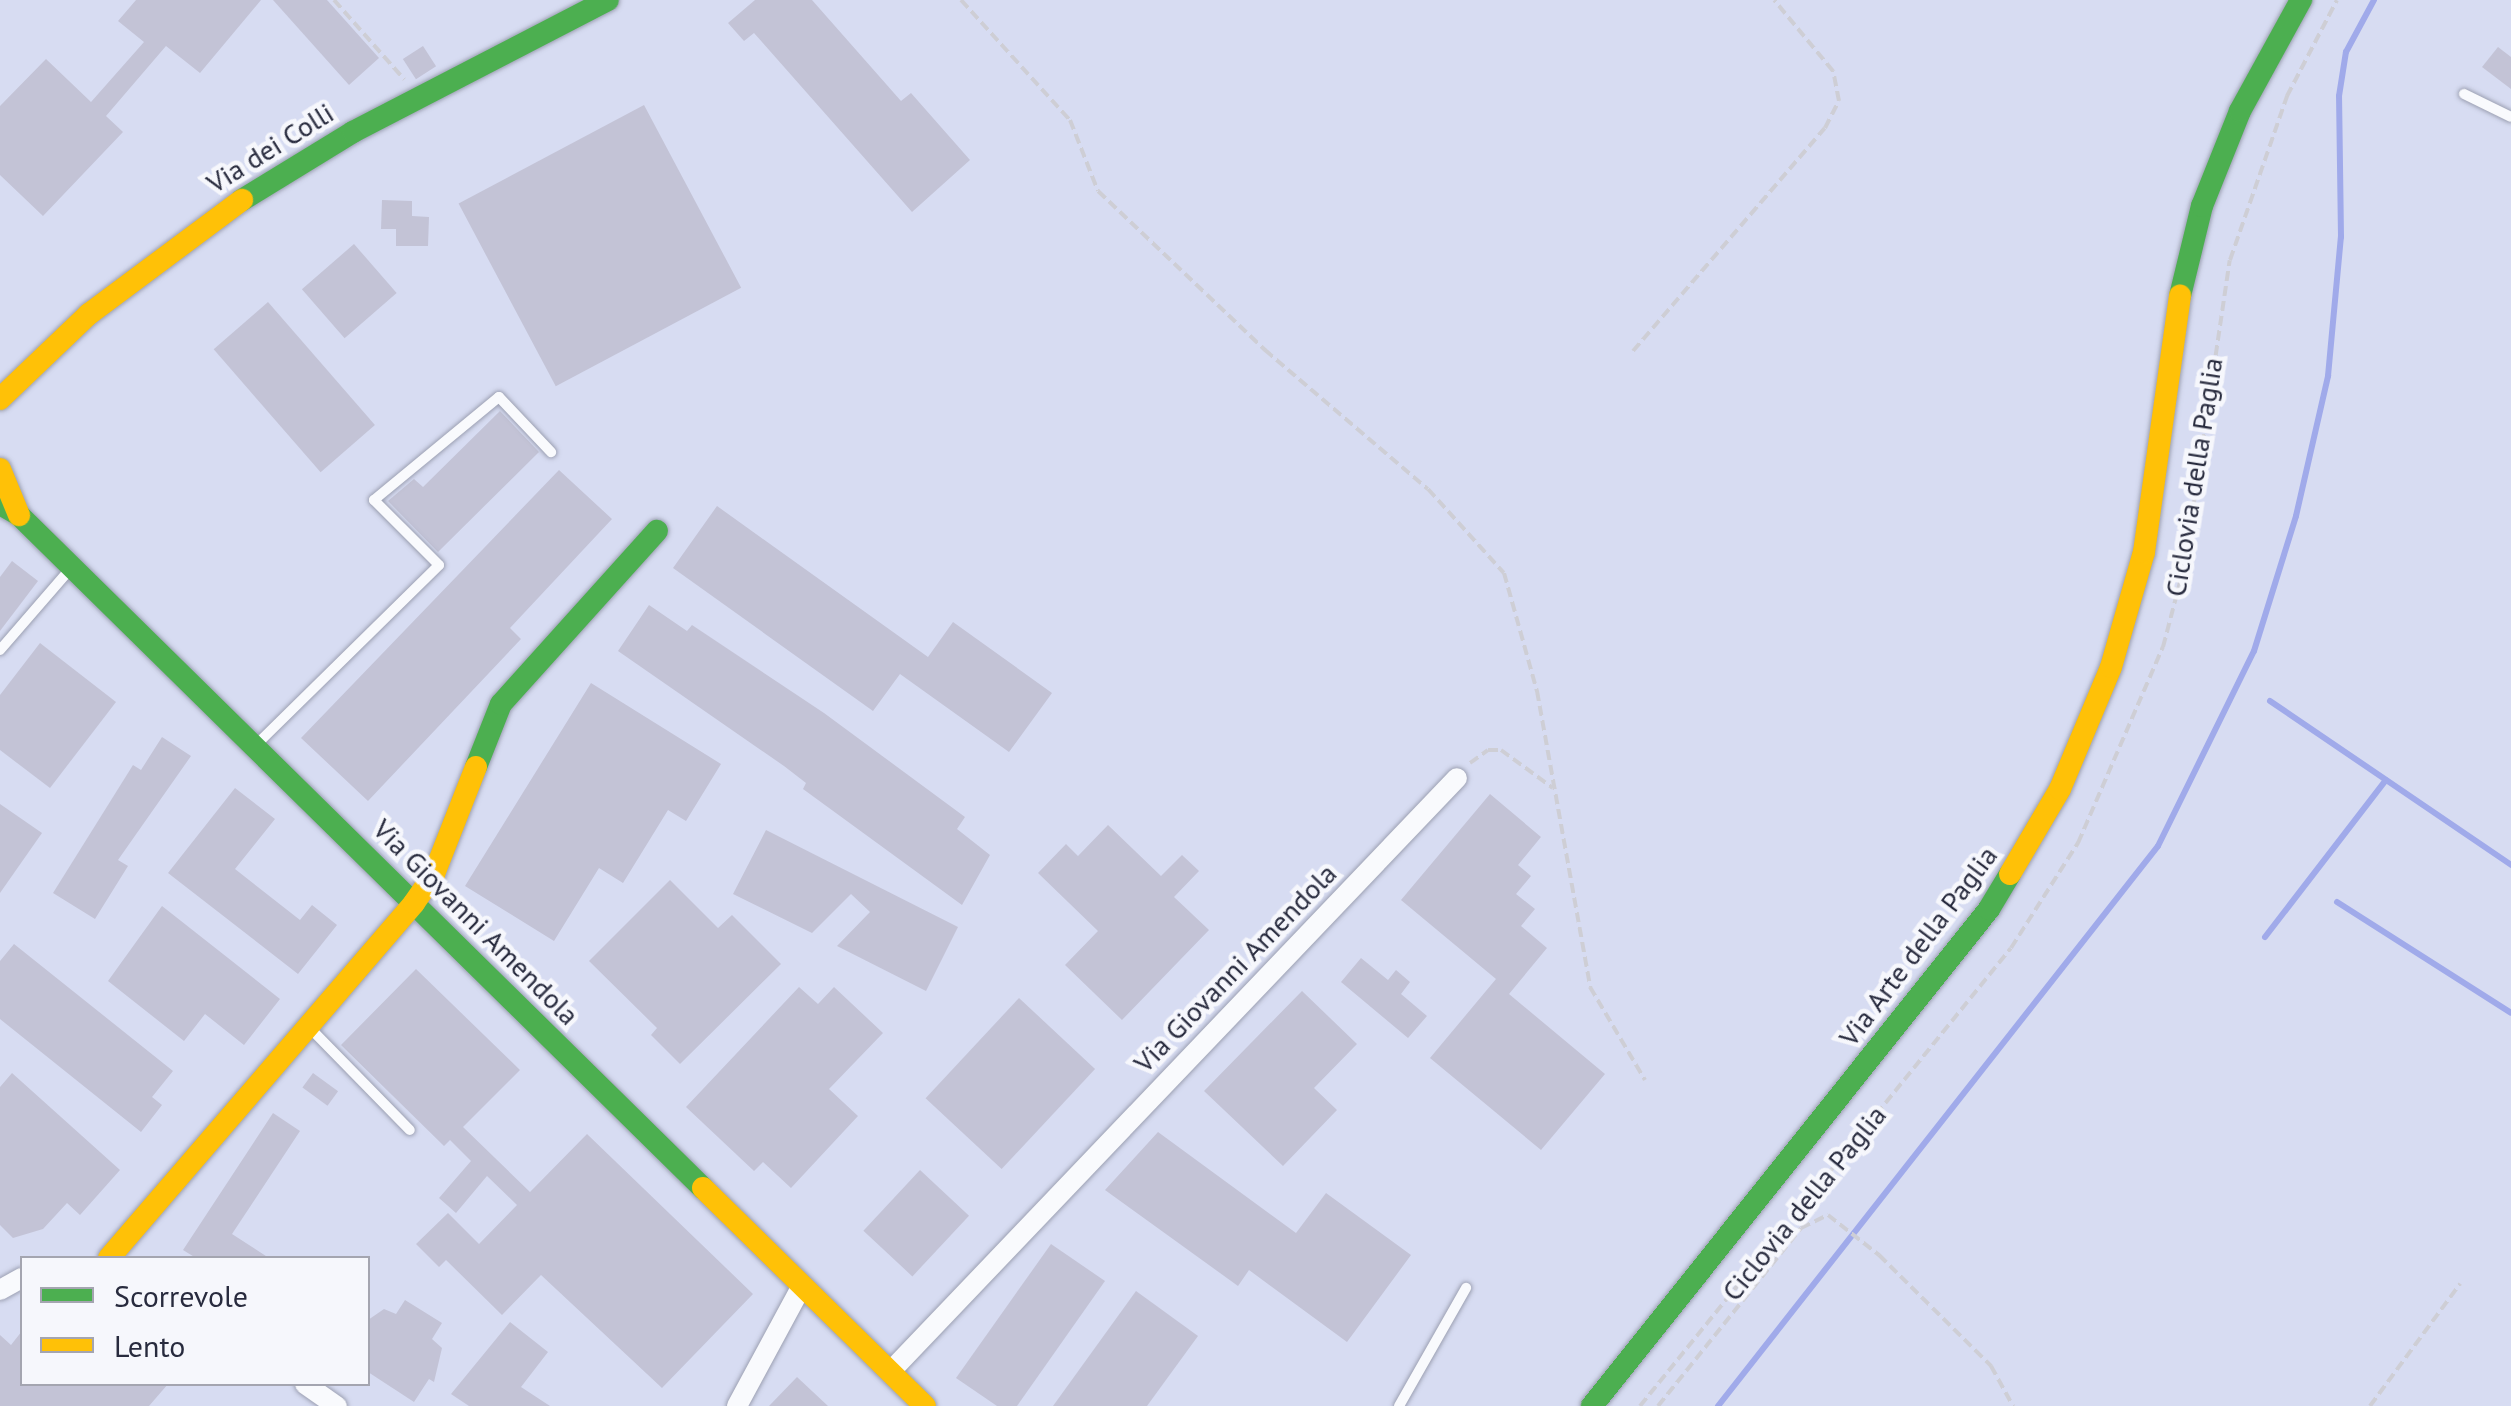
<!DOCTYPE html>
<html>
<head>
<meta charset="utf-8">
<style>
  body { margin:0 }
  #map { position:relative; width:2511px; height:1406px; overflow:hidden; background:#d7dcf2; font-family:"PT Sans",sans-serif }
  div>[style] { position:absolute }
  .stream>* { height:6px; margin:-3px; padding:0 3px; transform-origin:3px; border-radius:3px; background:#a0aaea }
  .building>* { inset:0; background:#c3c3d6; transform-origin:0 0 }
  .path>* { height:4px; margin-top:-2px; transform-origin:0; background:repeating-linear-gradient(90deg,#ceced5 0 10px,transparent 0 15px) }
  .roads { filter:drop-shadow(0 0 2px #9ca0b2) drop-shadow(0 0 2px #9ca0b2) }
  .lane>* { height:10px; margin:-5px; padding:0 5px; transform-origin:5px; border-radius:5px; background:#f9fafd }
  .street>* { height:20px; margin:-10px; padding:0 10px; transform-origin:10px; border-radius:10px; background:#f9fafd }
  .fast>* { height:22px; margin:-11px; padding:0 11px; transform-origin:11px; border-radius:11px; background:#4caf50 }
  .slow>* { height:22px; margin:-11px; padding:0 11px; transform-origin:11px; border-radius:11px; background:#ffc107 }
  span { translate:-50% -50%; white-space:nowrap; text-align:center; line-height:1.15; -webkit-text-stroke:9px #f6f7fc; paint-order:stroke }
  .street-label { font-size:28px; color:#282b3e }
  .legend { position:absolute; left:20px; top:1256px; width:350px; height:130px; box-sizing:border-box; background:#f6f7fc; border:2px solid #a4a5b0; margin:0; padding:12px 18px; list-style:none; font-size:30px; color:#282b3e }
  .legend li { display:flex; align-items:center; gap:20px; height:50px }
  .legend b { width:50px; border:2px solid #a4a5b0 }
</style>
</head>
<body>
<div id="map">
  <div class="stream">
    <div style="left:2270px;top:701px;width:292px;rotate:34.2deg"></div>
    <div style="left:2337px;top:902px;width:206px;rotate:32.5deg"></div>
    <div style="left:2265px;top:937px;width:198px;rotate:-52.4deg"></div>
    <div style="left:1718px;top:1406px;width:712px;rotate:-51.84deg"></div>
    <div style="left:2158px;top:846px;width:217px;rotate:-63.8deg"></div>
    <div style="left:2254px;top:651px;width:141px;rotate:-72.7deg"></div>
    <div style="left:2296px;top:516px;width:144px;rotate:-77.1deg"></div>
    <div style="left:2328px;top:376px;width:140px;rotate:-84.7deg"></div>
    <div style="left:2341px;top:237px;width:141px;rotate:-90.8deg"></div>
    <div style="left:2339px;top:96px;width:45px;rotate:-81deg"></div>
    <div style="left:2346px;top:52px;width:59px;rotate:-61.7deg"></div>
  </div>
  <div class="building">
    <div style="clip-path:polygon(136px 0,261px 0,200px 73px,166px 46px,106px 116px,123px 132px,43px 216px,0 175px,0 106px,46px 59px,91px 102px,144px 42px,118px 21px)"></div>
    <div style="clip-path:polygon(273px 0,327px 0,379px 58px,349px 85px)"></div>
    <div style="clip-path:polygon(755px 0,812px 0,901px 101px,911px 93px,970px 160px,912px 212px,754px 33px,744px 41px,728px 23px)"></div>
    <div style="left:423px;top:46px;width:24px;height:24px;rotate:57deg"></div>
    <div style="clip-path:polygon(2498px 47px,2511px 57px,2511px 89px,2482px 67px)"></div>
    <div style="left:644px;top:105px;width:207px;height:210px;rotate:62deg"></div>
    <div style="clip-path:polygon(382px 200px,412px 201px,412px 216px,429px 217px,428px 246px,396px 246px,396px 229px,381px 229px)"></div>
    <div style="left:354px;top:244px;width:65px;height:69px;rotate:49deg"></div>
    <div style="left:268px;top:302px;width:163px;height:72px;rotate:49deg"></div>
    <div style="clip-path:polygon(500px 411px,539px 452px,438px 552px,388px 501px,414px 479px,423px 487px)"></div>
    <div style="clip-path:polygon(559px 470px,612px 519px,510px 628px,521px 639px,368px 801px,301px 738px)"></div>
    <div style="clip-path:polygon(717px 506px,928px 657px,953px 622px,1052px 693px,1009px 752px,900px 674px,873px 711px,673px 568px)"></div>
    <div style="clip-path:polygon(12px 561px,38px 581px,0 631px,0 577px)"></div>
    <div style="clip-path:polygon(649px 605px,687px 631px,692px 625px,824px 713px,965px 817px,957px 829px,990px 855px,962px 905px,803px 789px,806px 783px,784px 766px,618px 651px)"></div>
    <div style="clip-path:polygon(40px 643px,116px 702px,50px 788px,0 750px,0 695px)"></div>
    <div style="clip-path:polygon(591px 683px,721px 764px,686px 821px,668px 810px,623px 883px,599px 868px,554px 941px,465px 886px)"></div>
    <div style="clip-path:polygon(162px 737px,191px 756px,118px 860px,128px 866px,95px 919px,53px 893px,133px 765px,141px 770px)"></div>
    <div style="clip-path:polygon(235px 788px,275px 819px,235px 869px,300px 920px,312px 905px,337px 925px,298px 974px,168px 873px)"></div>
    <div style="clip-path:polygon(1490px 794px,1541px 837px,1518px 865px,1531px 876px,1516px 894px,1535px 909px,1521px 926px,1547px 948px,1509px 994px,1605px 1074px,1541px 1150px,1430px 1058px,1496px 979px,1401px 900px)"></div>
    <div style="clip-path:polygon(0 804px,42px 833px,0 893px)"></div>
    <div style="clip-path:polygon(1108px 825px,1161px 876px,1182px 855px,1199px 871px,1174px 897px,1209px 930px,1122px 1020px,1065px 965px,1098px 931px,1038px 873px,1066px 844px,1078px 856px)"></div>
    <div style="clip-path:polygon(766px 830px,958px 927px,926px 991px,837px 946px,870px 912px,851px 894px,812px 933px,733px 894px)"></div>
    <div style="clip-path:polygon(670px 880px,718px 928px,732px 915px,781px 964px,680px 1064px,651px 1035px,657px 1028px,589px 961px)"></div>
    <div style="clip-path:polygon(162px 906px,280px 999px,244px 1045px,205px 1014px,184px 1041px,108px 981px)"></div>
    <div style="clip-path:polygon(14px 944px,173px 1071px,152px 1097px,162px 1105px,141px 1132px,0 1019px,0 961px)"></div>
    <div style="clip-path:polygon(1361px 958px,1388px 980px,1396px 970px,1410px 982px,1401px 994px,1427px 1016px,1408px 1038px,1341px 982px)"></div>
    <div style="clip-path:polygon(416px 969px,520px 1070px,463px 1127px,530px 1192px,587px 1134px,753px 1294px,662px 1388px,541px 1275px,502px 1315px,446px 1260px,439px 1267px,416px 1244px,448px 1213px,479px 1244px,517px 1205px,487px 1176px,456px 1213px,439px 1198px,471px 1161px,450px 1140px,444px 1146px,341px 1045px)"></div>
    <div style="clip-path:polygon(799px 987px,818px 1004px,834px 987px,883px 1033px,829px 1089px,858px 1116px,791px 1188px,763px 1162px,754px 1171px,686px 1107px)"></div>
    <div style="clip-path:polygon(1302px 991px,1357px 1044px,1314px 1088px,1337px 1110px,1283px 1166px,1204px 1091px)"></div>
    <div style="left:1019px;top:998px;width:104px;height:137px;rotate:43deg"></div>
    <div style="clip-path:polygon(12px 1073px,120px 1170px,80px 1215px,67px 1203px,43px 1229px,13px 1238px,0 1225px,0 1087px)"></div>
    <div style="left:313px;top:1073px;width:31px;height:18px;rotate:36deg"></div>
    <div style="clip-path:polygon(273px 1113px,300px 1131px,232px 1234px,269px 1258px,196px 1258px,183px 1250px)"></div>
    <div style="clip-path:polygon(1158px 1132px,1296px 1233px,1326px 1193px,1411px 1255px,1347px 1342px,1249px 1270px,1238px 1286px,1105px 1190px)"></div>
    <div style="left:920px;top:1170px;width:67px;height:83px;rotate:43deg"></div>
    <div style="clip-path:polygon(1051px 1244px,1105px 1281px,1017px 1406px,997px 1406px,956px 1378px)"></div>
    <div style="clip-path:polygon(1136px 1291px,1198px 1336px,1147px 1406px,1053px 1406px)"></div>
    <div style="clip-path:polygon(405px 1300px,442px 1323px,432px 1339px,442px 1348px,434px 1382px,429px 1379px,414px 1402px,368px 1372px,368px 1320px,384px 1309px,396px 1314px)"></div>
    <div style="clip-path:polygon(510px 1322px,548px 1352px,521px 1387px,550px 1406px,469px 1406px,451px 1394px)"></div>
    <div style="clip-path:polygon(22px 1331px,22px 1384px,168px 1384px,149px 1406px,0 1406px,0 1335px,11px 1345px)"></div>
    <div style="clip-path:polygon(797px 1377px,828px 1406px,769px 1406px)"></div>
  </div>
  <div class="path">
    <div style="left:334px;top:0;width:106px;rotate:48.5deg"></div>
    <div style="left:961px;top:0;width:162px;rotate:47.8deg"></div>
    <div style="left:1070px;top:120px;width:76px;rotate:68.5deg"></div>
    <div style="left:1098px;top:191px;width:231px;rotate:43.6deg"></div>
    <div style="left:1265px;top:350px;width:214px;rotate:40.5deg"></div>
    <div style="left:1428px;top:489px;width:113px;rotate:47.9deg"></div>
    <div style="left:1504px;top:573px;width:123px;rotate:74.4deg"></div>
    <div style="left:1537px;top:691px;width:301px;rotate:79.8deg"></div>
    <div style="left:1590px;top:987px;width:108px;rotate:59.4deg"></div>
    <div style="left:1633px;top:351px;width:294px;rotate:-49.3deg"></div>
    <div style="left:1825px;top:128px;width:30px;rotate:-63deg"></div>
    <div style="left:1839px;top:101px;width:31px;rotate:-101deg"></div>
    <div style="left:1833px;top:71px;width:92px;rotate:-129.7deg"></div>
    <div style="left:1470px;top:763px;width:22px;rotate:-36deg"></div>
    <div style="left:1488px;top:750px;width:13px"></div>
    <div style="left:1501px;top:750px;width:64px;rotate:36.2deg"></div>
    <div style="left:1640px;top:1406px;width:589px;rotate:-50.99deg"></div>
    <div style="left:2011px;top:948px;width:125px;rotate:-57.5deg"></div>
    <div style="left:2078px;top:843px;width:214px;rotate:-66.6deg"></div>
    <div style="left:2163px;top:647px;width:87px;rotate:-75.3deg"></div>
    <div style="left:2185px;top:563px;width:306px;rotate:-81.6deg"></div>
    <div style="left:2230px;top:260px;width:174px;rotate:-70.8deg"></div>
    <div style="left:2287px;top:96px;width:108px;rotate:-62.5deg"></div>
    <div style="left:1658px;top:1406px;width:228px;rotate:-51.2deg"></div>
    <div style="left:1801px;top:1228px;width:30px;rotate:-26deg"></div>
    <div style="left:1828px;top:1215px;width:65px;rotate:38.1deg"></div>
    <div style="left:1879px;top:1255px;width:158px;rotate:44.7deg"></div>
    <div style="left:1991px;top:1366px;width:46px;rotate:61.2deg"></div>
    <div style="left:2370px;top:1406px;width:152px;rotate:-53.6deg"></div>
  </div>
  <div class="roads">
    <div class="lane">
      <div style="left:2464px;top:94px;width:52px;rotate:26.1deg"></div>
      <div style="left:0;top:650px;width:108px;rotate:-49.1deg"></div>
      <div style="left:255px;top:746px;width:258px;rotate:-44.5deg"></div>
      <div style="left:439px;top:565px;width:92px;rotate:-135deg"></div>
      <div style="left:374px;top:500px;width:162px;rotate:-39.5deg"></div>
      <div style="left:499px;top:397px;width:76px;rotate:46.6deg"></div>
      <div style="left:309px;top:1027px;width:144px;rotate:45.6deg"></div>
      <div style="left:1399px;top:1406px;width:136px;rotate:-60.4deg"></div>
    </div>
    <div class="street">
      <div style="left:0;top:1290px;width:25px;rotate:-29deg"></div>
      <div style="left:890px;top:1372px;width:821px;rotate:-46.33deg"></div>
      <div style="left:305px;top:1384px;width:39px;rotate:35deg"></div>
      <div style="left:737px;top:1406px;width:136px;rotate:-61.6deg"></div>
    </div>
    <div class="fast">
      <div style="left:242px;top:200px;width:130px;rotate:-31.5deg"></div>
      <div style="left:353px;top:132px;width:287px;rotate:-27.4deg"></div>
      <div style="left:2180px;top:296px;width:93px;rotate:-76.3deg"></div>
      <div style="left:2202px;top:206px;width:102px;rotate:-68.2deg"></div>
      <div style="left:2240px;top:111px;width:127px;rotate:-61.2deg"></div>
      <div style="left:0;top:504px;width:22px;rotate:30deg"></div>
      <div style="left:19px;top:515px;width:960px;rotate:44.54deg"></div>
      <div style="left:476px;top:767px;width:68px;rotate:-68.4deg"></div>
      <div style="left:501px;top:704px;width:233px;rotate:-48deg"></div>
      <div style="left:1592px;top:1406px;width:636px;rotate:-51.38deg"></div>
      <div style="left:1989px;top:909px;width:41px;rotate:-59deg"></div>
    </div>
    <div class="slow">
      <div style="left:0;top:399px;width:123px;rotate:-43.7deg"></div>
      <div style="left:89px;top:314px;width:191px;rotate:-36.7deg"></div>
      <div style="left:0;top:469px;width:50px;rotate:67.6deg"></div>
      <div style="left:2010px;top:874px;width:99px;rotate:-59.5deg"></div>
      <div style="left:2060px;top:789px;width:132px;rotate:-67.3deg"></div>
      <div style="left:2111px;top:667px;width:120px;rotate:-74deg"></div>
      <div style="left:2144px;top:552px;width:259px;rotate:-82deg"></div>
      <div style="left:703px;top:1188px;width:311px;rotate:44.5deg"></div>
      <div style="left:109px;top:1258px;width:468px;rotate:-49.3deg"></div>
      <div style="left:414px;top:903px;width:35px;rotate:-55deg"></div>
      <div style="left:434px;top:874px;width:115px;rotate:-68.6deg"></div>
    </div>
  </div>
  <div class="street-label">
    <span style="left:270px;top:148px;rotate:-32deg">Via dei Colli</span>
    <span style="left:2194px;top:477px;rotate:-81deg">Ciclovia della Paglia</span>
    <span style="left:476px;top:922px;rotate:45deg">Via Giovanni Amendola</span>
    <span style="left:1918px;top:946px;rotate:-53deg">Via Arte della Paglia</span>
    <span style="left:1235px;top:968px;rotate:-46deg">Via Giovanni Amendola</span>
    <span style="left:1804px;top:1203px;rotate:-51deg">Ciclovia della Paglia</span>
  </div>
  <ul class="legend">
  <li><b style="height:12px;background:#4caf50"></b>Scorrevole</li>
  <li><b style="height:12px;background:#ffc107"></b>Lento</li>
  </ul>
</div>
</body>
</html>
